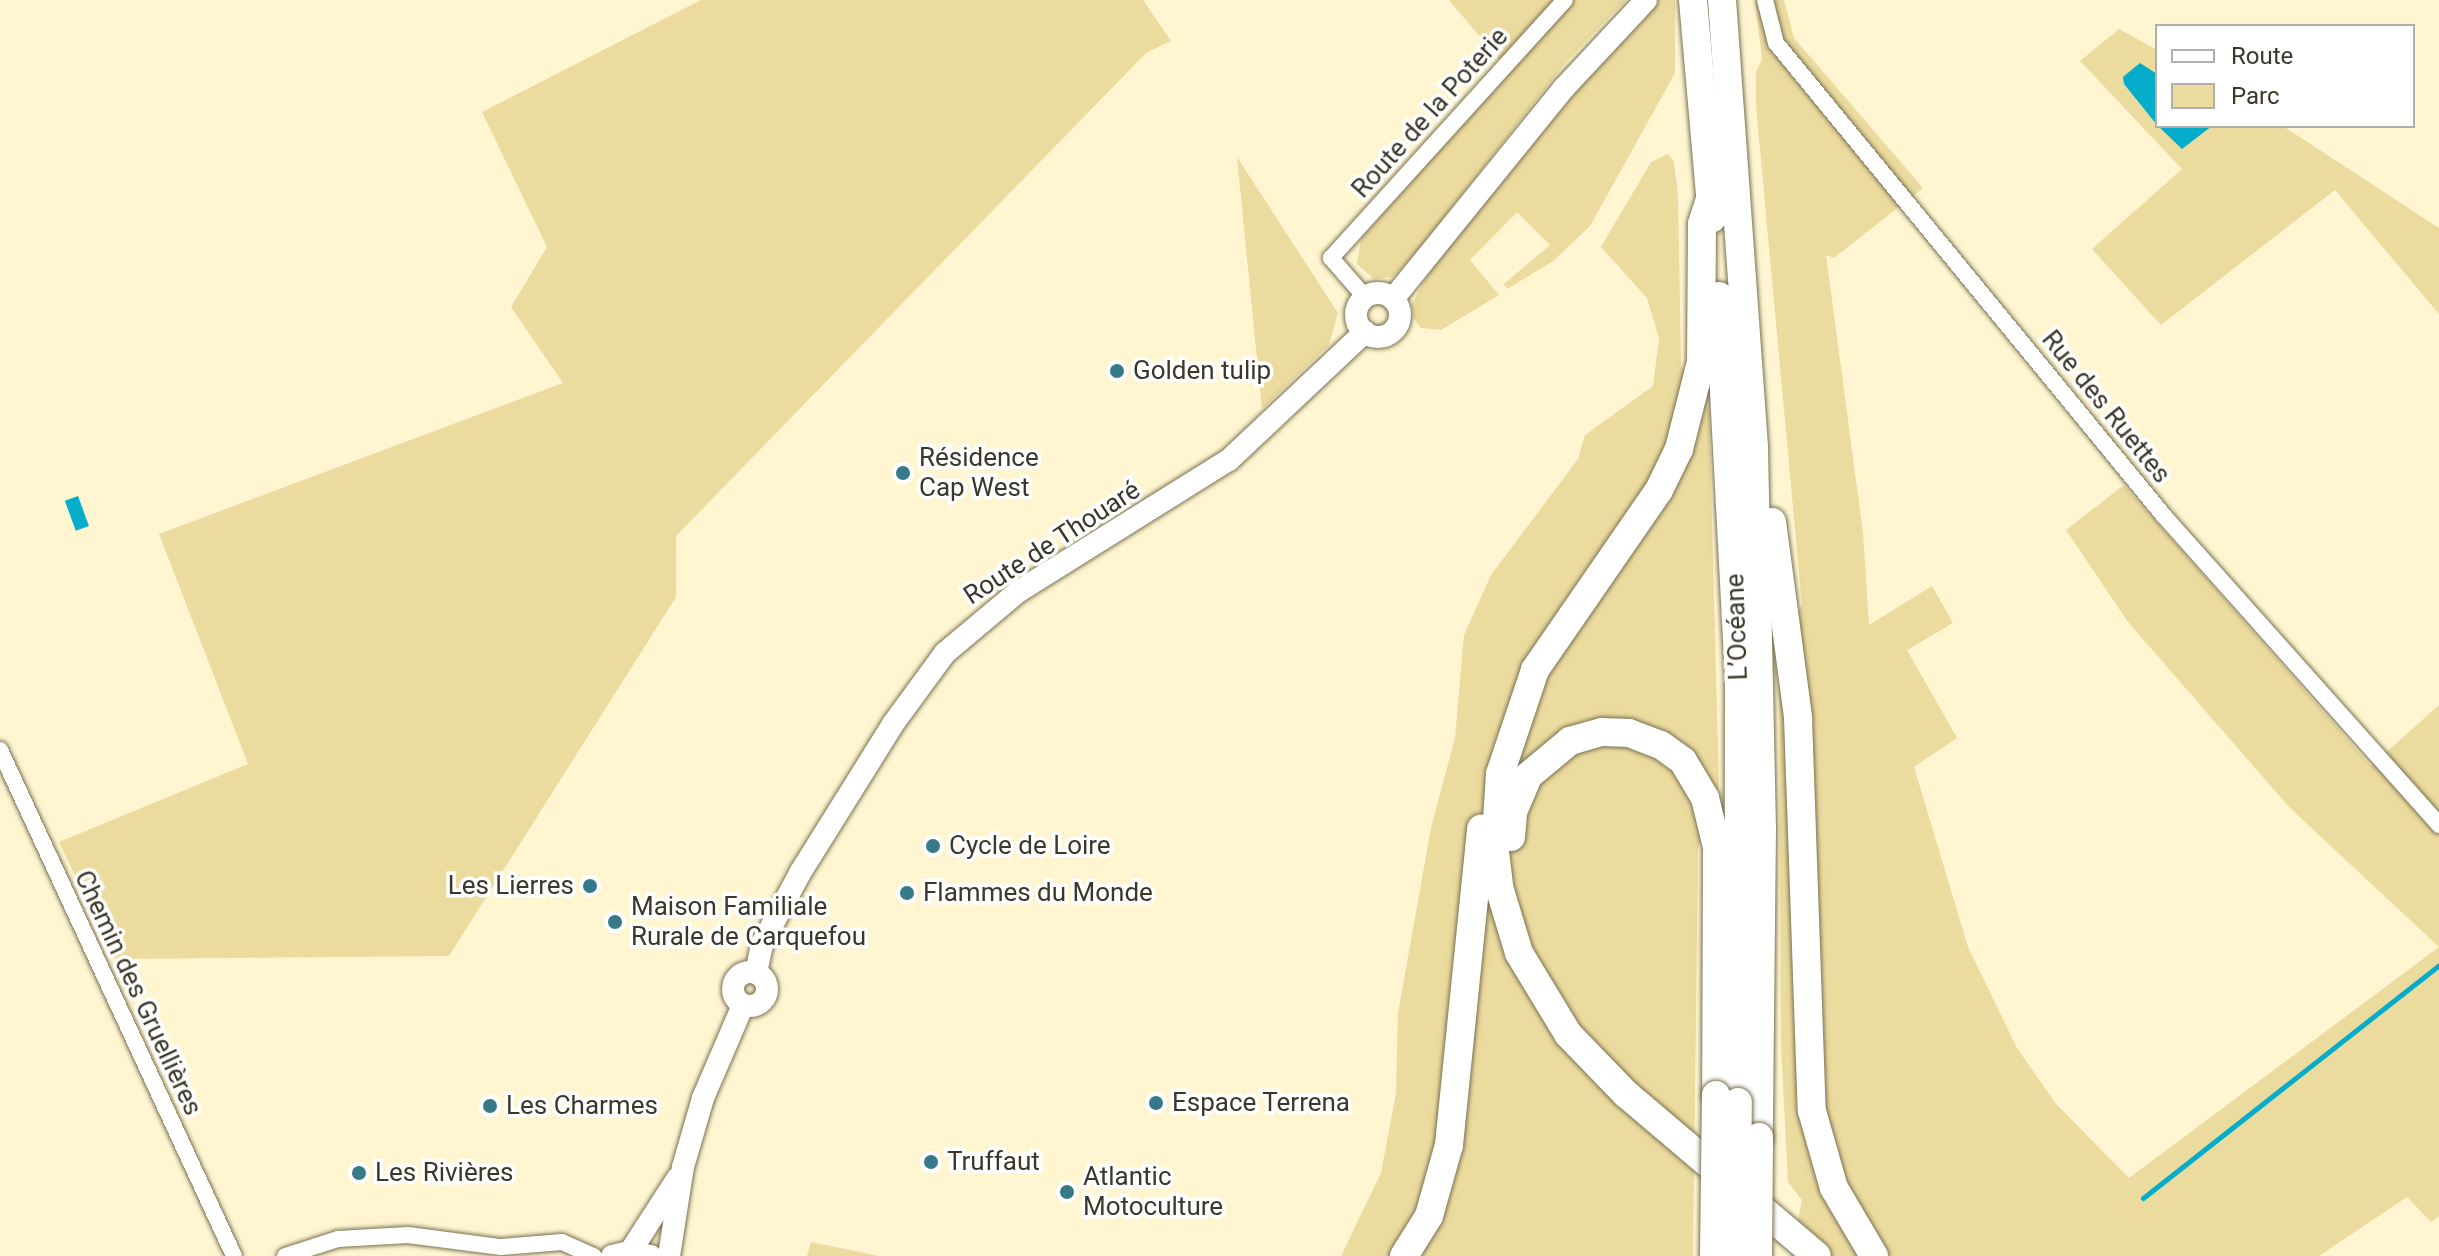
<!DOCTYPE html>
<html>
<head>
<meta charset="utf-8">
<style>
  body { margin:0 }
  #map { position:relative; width:2439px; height:1256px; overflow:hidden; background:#fff5d1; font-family:Roboto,sans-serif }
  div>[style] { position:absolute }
  .green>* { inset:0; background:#ebdb9e }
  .water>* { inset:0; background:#05adca; transform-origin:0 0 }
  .stream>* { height:5px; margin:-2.5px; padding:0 2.5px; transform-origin:2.5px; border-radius:2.5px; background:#05adca }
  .roads { filter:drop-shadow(0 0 2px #797150) drop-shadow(0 0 2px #797150) }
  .street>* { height:16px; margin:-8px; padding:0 8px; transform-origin:8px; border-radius:8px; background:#fff }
  .secondary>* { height:22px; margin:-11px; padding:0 11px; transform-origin:11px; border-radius:11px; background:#fff }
  .secondary>.ring { margin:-11px; padding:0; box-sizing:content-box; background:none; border:22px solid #fff; border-radius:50% }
  .highway>* { height:28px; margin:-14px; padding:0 14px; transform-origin:14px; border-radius:14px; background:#fff }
  .bridges { filter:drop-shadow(0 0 2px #797150) drop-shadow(0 0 2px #797150) }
  .highway-bridge>* { height:28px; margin:-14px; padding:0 14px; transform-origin:14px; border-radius:14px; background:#fff }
  .dots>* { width:22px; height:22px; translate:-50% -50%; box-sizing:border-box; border:4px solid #fff; border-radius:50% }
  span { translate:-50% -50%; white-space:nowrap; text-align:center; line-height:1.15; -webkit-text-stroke:7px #fff; paint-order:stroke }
  .street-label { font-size:26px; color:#3b3829 }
  .poi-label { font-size:26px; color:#3b3829 }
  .left { translate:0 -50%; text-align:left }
  .right { translate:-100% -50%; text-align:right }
  .legend { position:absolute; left:2155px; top:24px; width:260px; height:104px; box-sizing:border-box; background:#fff; border:2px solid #b1afa9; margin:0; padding:10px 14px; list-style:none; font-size:24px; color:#3b3829 }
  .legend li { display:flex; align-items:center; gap:16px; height:40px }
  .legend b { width:40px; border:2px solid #b1afa9 }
</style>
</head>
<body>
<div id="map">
  <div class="green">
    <div style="clip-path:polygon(701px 0,1143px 0,1171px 41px,1146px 53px,676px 536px,676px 597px,449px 956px,115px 959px,59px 842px,248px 764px,159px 534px,563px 383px,511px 307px,547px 247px,482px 112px)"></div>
    <div style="clip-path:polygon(1449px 0,1626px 0,1566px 62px,1411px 259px,1392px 277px,1374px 279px,1357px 264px,1361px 238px,1510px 72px)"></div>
    <div style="clip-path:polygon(1643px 0,1675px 0,1675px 73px,1590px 226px,1552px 262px,1507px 289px,1504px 284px,1550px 245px,1517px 212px,1470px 260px,1499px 295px,1441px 330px,1421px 328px,1414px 319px,1412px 304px,1434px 263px,1585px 81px,1643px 21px)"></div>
    <div style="clip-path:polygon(1755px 0,1784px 0,1794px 38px,1923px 188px,1834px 258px,1826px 255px,1863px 533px,1869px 625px,1932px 586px,1953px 623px,1907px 650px,1957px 738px,1914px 767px,1968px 947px,2017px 1048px,2056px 1104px,2129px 1178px,2439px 947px,2289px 807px,2128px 622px,2066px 530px,2124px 485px,2371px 766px,2439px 705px,2439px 1216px,2431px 1222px,2407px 1197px,2319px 1256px,1791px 1256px,1802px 1200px,1788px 1182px,1781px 1046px,1779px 652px,1802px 605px,1756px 106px,1756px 72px,1762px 59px)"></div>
    <div style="clip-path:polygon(2119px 29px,2157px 50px,2157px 126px,2283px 126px,2439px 228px,2439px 314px,2335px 190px,2161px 325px,2092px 249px,2182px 169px,2080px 61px)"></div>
    <div style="clip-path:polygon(1668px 154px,1674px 162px,1678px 195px,1681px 366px,1709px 410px,1719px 786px,1698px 849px,1693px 1256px,1341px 1256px,1381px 1173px,1396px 1093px,1398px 1013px,1431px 828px,1455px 738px,1464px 635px,1491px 575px,1578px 459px,1585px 435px,1653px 386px,1659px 338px,1647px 298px,1601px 247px,1651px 162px)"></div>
    <div style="clip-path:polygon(1237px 157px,1338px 313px,1329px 345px,1262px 409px)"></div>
    <div style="clip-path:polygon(811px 1242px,879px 1256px,807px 1256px)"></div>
  </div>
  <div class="water">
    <div style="clip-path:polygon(2140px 63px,2157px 74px,2157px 125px,2124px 84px,2123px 77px)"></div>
    <div style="clip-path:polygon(2158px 126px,2212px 126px,2182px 149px)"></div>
    <div style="left:78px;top:496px;width:32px;height:14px;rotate:70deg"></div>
  </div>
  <div class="stream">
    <div style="left:2143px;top:1198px;width:377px;rotate:-38.2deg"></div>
  </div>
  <div class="roads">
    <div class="street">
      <div style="left:1765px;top:0;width:44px;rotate:75.7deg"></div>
      <div style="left:1776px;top:43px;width:612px;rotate:50.64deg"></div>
      <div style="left:2164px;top:516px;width:414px;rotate:48.3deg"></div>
      <div style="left:1365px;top:297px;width:52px;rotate:-131.1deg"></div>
      <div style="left:1331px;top:258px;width:348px;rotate:-47.8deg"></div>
      <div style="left:0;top:750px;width:557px;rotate:65.18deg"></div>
      <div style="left:285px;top:1256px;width:56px;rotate:-17.8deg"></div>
      <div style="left:338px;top:1239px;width:70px;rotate:-3.3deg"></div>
      <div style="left:408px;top:1235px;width:94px;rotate:7.4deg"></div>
      <div style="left:501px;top:1247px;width:61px;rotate:-4.7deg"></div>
      <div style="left:562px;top:1242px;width:35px;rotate:24deg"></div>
    </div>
    <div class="secondary">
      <div class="ring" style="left:1356px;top:293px;width:22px;height:22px"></div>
      <div style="left:1393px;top:299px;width:272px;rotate:-51deg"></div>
      <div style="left:1564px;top:88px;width:120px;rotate:-47deg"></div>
      <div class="ring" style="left:733px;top:972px;width:12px;height:12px"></div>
      <div style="left:756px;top:973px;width:30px;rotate:-78deg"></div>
      <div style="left:762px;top:944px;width:81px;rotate:-61.8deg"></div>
      <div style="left:800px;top:873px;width:176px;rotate:-58deg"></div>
      <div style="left:893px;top:724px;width:88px;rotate:-53.8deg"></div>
      <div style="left:945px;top:653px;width:97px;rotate:-40deg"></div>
      <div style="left:1019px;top:591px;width:248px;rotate:-32deg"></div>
      <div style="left:1229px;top:460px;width:187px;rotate:-43.3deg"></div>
      <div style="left:630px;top:1252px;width:87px;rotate:-57.2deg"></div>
      <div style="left:612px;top:1256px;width:18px;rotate:-13deg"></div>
      <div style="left:630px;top:1252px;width:21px;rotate:11deg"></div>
      <div style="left:669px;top:1256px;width:90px;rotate:-81.1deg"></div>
      <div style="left:683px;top:1167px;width:72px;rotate:-73.8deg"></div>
      <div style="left:703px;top:1098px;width:101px;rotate:-66.7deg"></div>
    </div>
    <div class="highway">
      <div style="left:1693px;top:0;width:219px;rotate:85deg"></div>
      <div style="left:1722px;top:0;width:449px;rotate:85.9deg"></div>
      <div style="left:1754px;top:448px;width:380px;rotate:88.8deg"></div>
      <div style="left:1762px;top:828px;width:309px;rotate:90.6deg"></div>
      <div style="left:1710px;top:199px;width:26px;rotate:108deg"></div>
      <div style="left:1702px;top:224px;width:138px;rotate:90.4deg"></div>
      <div style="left:1701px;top:362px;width:90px;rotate:104.2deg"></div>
      <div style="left:1679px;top:449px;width:46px;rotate:116deg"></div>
      <div style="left:1659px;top:490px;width:219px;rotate:124.6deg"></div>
      <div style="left:1535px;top:670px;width:110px;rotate:108.6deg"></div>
      <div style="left:1500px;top:774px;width:78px;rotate:93.7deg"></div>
      <div style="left:1495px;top:852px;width:35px;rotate:83deg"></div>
      <div style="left:1499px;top:887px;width:69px;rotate:73.1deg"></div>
      <div style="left:1519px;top:953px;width:95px;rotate:58.8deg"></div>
      <div style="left:1568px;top:1034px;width:83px;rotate:46deg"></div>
      <div style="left:1626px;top:1094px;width:250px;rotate:40.3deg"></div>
      <div style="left:1719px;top:296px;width:379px;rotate:87deg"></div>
      <div style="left:1739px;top:674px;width:428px;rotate:90.1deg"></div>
      <div style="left:1772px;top:522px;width:198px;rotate:82.4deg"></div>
      <div style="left:1798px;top:718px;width:393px;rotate:88deg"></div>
      <div style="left:1812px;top:1111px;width:80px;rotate:74.1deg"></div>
      <div style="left:1834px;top:1188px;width:79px;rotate:59.5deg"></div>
      <div style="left:1511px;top:837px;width:25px;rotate:-85deg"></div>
      <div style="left:1513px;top:812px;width:39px;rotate:-67deg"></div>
      <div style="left:1528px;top:776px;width:55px;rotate:-39.8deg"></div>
      <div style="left:1570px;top:741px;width:33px;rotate:-16deg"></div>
      <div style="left:1602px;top:732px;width:27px;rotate:2deg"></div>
      <div style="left:1629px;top:733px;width:34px;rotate:21deg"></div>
      <div style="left:1661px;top:745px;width:27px;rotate:36deg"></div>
      <div style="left:1683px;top:761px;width:43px;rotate:59.3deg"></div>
      <div style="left:1705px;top:798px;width:50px;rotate:76.2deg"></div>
      <div style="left:1717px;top:847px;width:248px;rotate:90.2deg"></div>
      <div style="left:1404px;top:1256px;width:47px;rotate:-58deg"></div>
      <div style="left:1429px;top:1216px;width:74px;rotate:-74.3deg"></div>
      <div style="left:1449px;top:1145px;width:318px;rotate:-84.2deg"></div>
    </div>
  </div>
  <div class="bridges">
    <div class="highway-bridge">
      <div style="left:1714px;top:1256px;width:161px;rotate:-89.3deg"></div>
      <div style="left:1736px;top:1256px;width:154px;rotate:-89.3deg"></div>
      <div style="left:1758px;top:1256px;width:119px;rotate:-89.5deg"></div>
    </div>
  </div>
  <div class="dots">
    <div style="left:1117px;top:371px;background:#367989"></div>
    <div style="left:903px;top:473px;background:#367989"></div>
    <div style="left:933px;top:846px;background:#367989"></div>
    <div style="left:590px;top:886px;background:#367989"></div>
    <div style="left:907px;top:893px;background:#367989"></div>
    <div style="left:615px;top:922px;background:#367989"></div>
    <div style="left:1156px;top:1103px;background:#367989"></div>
    <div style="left:490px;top:1106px;background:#367989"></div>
    <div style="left:931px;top:1162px;background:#367989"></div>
    <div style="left:359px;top:1173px;background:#367989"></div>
    <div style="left:1067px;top:1192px;background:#367989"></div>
  </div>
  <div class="street-label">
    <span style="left:1430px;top:113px;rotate:-48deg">Route de la Poterie</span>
    <span style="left:2106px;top:407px;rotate:51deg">Rue des Ruettes</span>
    <span style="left:1052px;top:543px;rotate:-33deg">Route de Thouaré</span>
    <span style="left:1737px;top:627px;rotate:-92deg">L’Océane</span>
    <span style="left:138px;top:993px;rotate:65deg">Chemin des Gruellières</span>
  </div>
  <div class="poi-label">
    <span class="left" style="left:1133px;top:371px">Golden tulip</span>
    <span class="left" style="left:919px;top:473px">Résidence<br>Cap West</span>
    <span class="left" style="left:949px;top:846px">Cycle de Loire</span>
    <span class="right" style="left:574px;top:886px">Les Lierres</span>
    <span class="left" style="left:923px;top:893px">Flammes du Monde</span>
    <span class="left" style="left:631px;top:922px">Maison Familiale<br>Rurale de Carquefou</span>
    <span class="left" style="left:1172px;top:1103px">Espace Terrena</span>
    <span class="left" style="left:506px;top:1106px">Les Charmes</span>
    <span class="left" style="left:947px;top:1162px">Truffaut</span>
    <span class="left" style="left:375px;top:1173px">Les Rivières</span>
    <span class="left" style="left:1083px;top:1192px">Atlantic<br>Motoculture</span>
  </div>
  <ul class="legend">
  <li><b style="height:10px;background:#fff"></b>Route</li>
  <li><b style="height:22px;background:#ebdb9e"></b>Parc</li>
  </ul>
</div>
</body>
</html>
